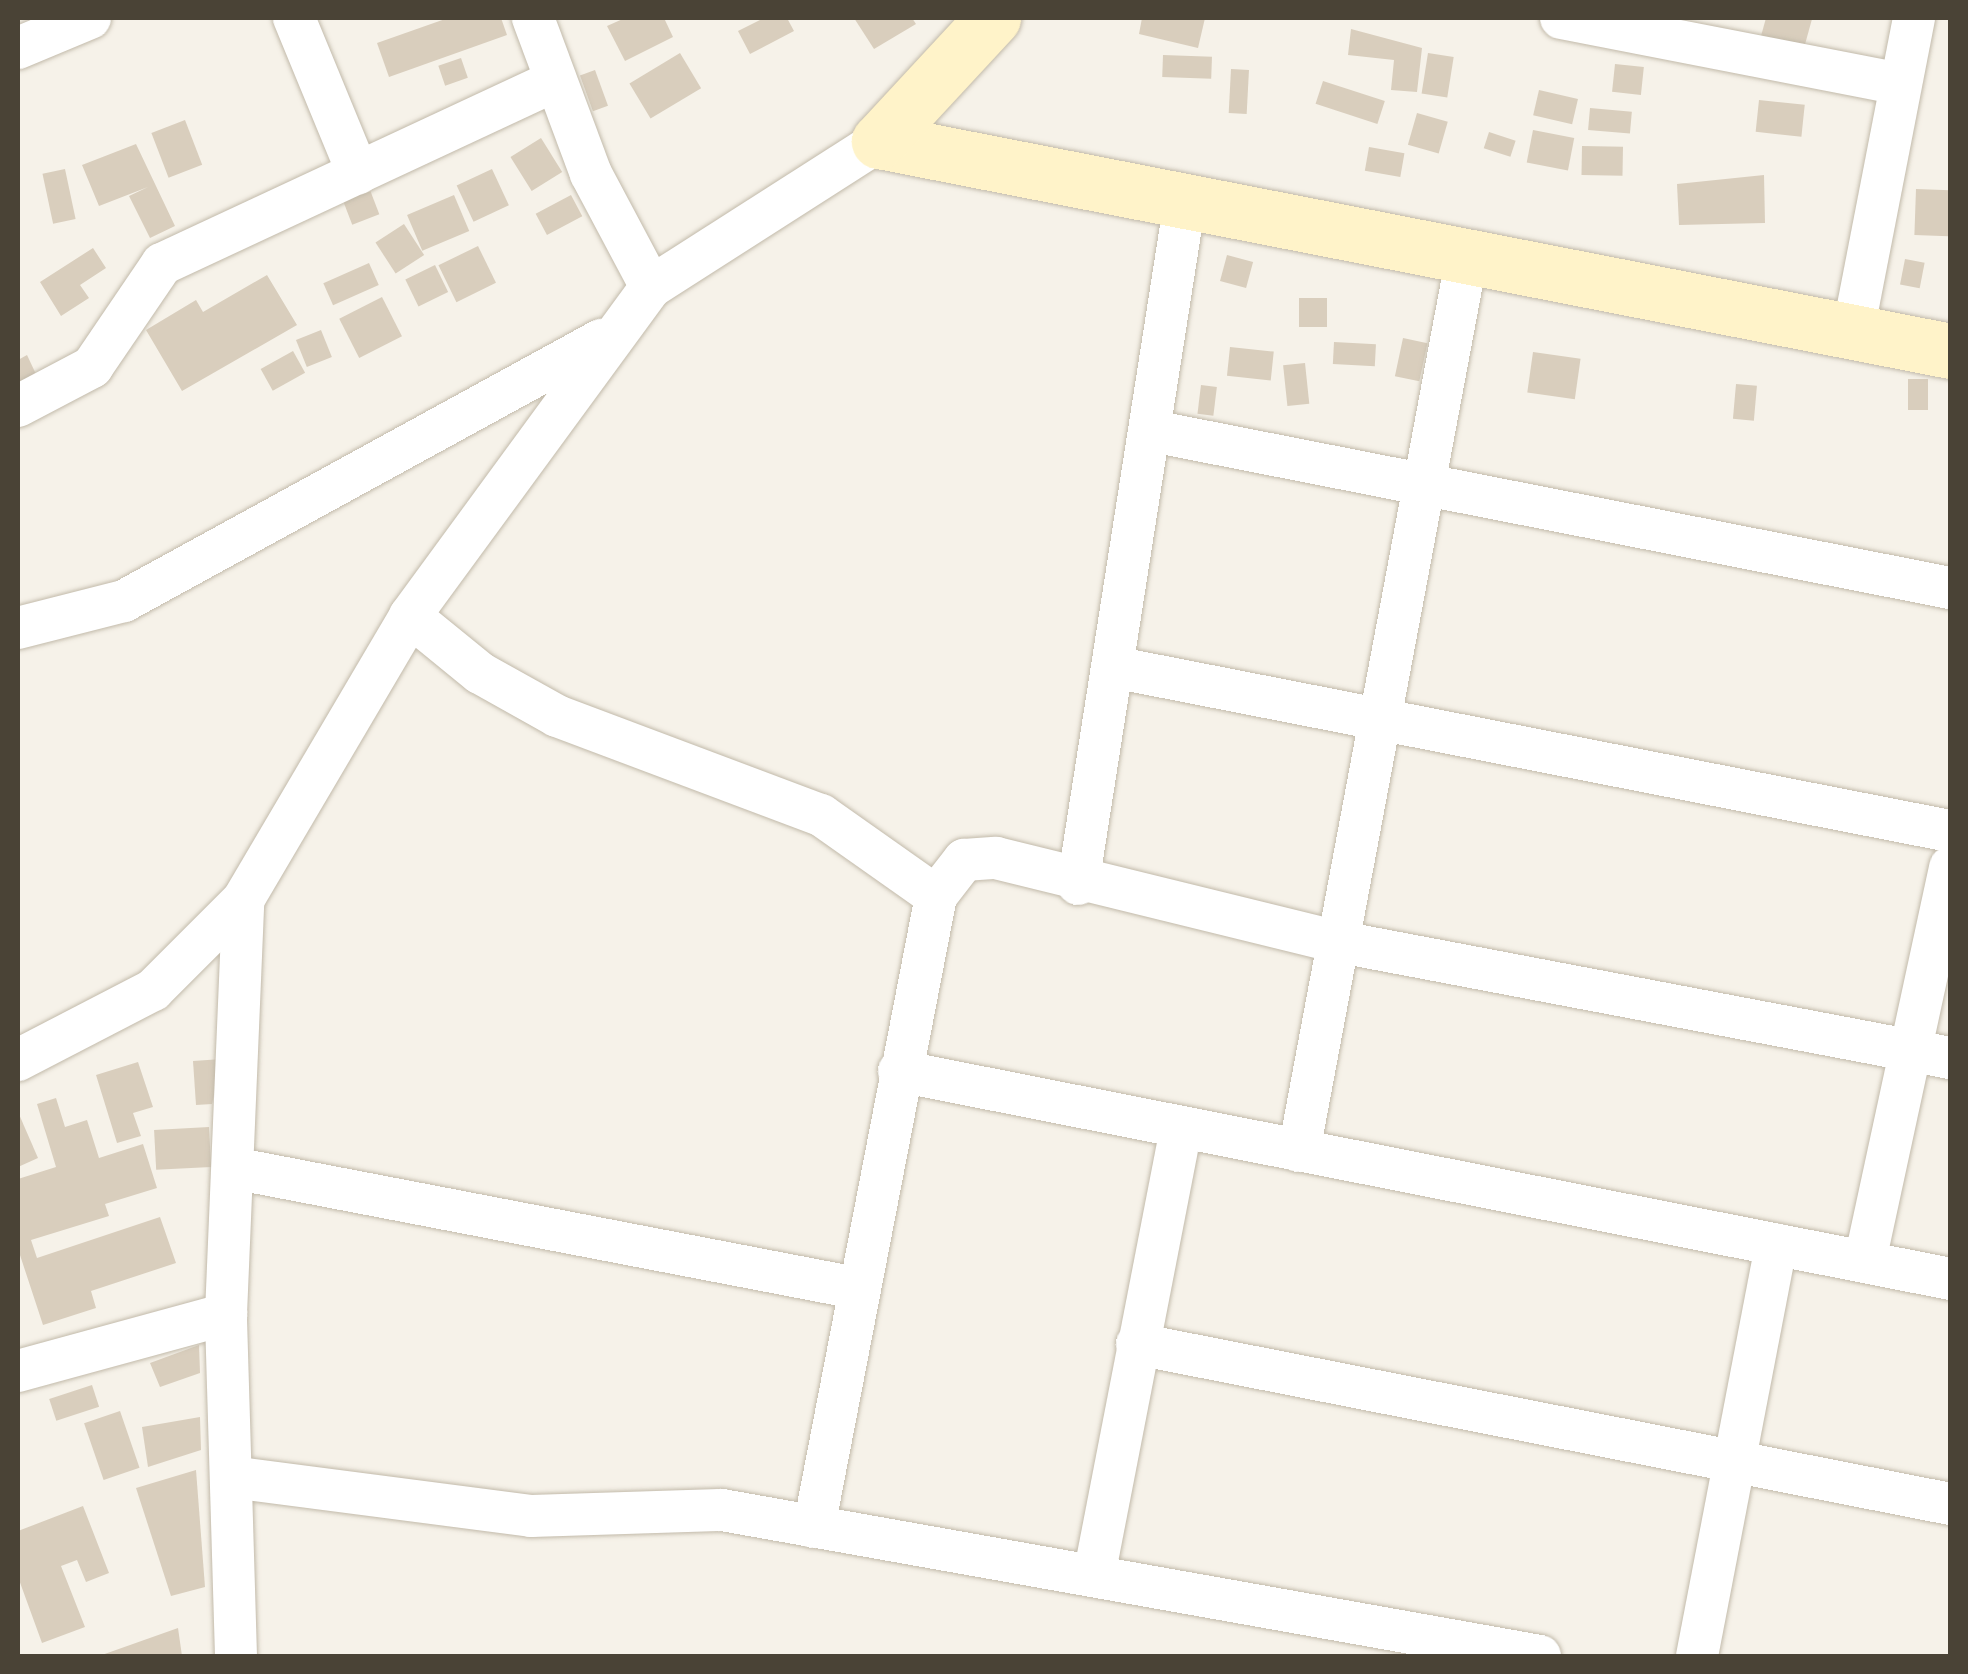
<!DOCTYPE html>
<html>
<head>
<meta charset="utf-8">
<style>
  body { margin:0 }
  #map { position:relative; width:1968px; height:1674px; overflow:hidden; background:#f6f2e9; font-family:"Fira Sans",sans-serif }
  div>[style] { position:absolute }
  .building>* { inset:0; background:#d9cebd; transform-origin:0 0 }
  .roads { filter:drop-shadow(0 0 2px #c2baaa) drop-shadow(0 0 2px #c2baaa) }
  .street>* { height:42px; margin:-21px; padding:0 21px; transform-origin:21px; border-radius:21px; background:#fff }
  .secondary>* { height:55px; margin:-27.5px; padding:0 27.5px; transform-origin:27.5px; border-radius:27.5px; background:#fff3c9 }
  span { translate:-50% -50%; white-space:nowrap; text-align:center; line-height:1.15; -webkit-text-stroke:8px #fff; paint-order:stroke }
  .frame { position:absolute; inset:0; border:20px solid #4a4336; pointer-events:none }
</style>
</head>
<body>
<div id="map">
  <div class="building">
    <div style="clip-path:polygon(448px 18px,501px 18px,507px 35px,389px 77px,377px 43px)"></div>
    <div style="clip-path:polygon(625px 18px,664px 18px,673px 37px,625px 61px,607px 26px)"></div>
    <div style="clip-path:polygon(764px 18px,787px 18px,794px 31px,750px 54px,738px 31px)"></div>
    <div style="clip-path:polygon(854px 18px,912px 18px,916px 24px,874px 49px)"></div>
    <div style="clip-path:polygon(1142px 18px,1205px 18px,1198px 48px,1139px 34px)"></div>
    <div style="clip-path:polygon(1766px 18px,1812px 19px,1804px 48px,1761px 36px)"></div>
    <div style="clip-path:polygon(1351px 29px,1422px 48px,1417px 92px,1391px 90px,1394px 60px,1348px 55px)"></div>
    <div style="left:680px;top:53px;width:41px;height:59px;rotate:59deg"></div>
    <div style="left:1428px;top:53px;width:26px;height:41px;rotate:9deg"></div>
    <div style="left:1163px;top:55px;width:49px;height:22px;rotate:2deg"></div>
    <div style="left:461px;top:58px;width:21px;height:24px;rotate:71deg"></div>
    <div style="left:1615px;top:64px;width:29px;height:28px;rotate:6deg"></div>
    <div style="left:1231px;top:69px;width:18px;height:44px;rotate:3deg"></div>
    <div style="left:595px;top:70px;width:38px;height:16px;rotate:70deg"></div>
    <div style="left:1323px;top:81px;width:65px;height:24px;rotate:18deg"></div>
    <div style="left:1539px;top:90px;width:40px;height:26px;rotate:13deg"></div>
    <div style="left:1759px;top:100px;width:46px;height:32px;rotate:6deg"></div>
    <div style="left:1590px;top:108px;width:42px;height:22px;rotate:5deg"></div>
    <div style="left:1417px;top:113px;width:32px;height:33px;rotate:16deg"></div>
    <div style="left:185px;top:120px;width:48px;height:36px;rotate:69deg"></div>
    <div style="left:1533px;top:130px;width:42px;height:33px;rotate:11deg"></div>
    <div style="left:1489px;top:132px;width:28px;height:17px;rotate:18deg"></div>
    <div style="left:541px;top:138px;width:40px;height:36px;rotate:58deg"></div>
    <div style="clip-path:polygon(136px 144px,175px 226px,150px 238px,129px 196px,148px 187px,99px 206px,82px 165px)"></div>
    <div style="left:1582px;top:146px;width:41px;height:29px;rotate:1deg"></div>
    <div style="left:1369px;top:147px;width:36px;height:24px;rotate:10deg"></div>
    <div style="left:65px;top:169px;width:51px;height:23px;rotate:78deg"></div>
    <div style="left:492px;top:169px;width:40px;height:39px;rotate:65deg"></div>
    <div style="clip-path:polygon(1764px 175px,1765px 223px,1679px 225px,1677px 184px)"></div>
    <div style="left:1916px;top:189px;width:34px;height:46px;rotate:2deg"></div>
    <div style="left:370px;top:190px;width:26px;height:29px;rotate:69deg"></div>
    <div style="left:454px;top:195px;width:39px;height:51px;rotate:67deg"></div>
    <div style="left:571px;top:195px;width:24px;height:40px;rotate:62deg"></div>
    <div style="left:404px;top:224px;width:37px;height:34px;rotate:57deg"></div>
    <div style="left:478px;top:246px;width:41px;height:44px;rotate:64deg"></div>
    <div style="clip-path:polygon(93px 248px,106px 268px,80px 285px,89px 298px,61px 316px,40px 282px)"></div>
    <div style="left:1227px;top:255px;width:27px;height:27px;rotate:15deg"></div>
    <div style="left:1905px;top:259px;width:20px;height:26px;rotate:11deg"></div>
    <div style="left:369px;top:263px;width:24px;height:50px;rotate:66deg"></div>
    <div style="left:435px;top:265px;width:30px;height:33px;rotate:64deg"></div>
    <div style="clip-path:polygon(267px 275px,297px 325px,182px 391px,146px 330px,196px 300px,203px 312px)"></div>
    <div style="left:382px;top:297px;width:44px;height:48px;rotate:63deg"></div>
    <div style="left:1299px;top:298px;width:28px;height:29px"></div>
    <div style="left:321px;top:330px;width:29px;height:27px;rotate:68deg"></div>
    <div style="left:1403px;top:338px;width:25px;height:39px;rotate:12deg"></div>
    <div style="left:1334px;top:342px;width:42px;height:22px;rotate:3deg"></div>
    <div style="left:1230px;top:347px;width:44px;height:29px;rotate:6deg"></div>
    <div style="left:293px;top:351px;width:25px;height:37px;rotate:61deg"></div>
    <div style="left:1533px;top:352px;width:48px;height:41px;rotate:8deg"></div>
    <div style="clip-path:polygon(27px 355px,42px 387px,18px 398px,18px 360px)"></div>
    <div style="left:1305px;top:363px;width:41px;height:22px;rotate:84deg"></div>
    <div style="left:1908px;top:379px;width:20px;height:31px"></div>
    <div style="left:1736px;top:384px;width:21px;height:35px;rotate:5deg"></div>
    <div style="left:1201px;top:385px;width:16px;height:29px;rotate:7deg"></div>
    <div style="clip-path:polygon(222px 1059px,212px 1104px,196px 1105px,193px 1061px)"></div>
    <div style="clip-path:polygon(138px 1062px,153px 1107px,133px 1113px,141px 1136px,117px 1143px,96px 1075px)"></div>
    <div style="clip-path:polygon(56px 1098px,65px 1127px,87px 1120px,99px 1158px,143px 1144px,157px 1188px,105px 1204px,109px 1216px,31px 1240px,37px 1258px,160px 1217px,176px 1263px,91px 1291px,96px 1308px,43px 1325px,18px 1249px,18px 1179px,56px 1167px,37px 1104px)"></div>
    <div style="clip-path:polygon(18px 1112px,38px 1158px,18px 1167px)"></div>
    <div style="left:209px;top:1127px;width:40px;height:55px;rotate:87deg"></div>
    <div style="clip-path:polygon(199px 1345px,200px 1373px,160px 1387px,150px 1363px)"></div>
    <div style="left:92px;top:1385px;width:23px;height:45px;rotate:72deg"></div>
    <div style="left:120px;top:1411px;width:60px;height:38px;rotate:71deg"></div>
    <div style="clip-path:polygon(200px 1417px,201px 1450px,148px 1467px,142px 1427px)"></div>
    <div style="clip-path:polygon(196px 1470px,205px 1587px,171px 1596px,136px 1488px)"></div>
    <div style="clip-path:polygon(83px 1506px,109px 1573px,86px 1582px,77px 1560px,61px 1566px,85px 1627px,42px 1643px,18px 1577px,18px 1531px)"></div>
    <div style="clip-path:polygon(178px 1628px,182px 1656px,99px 1656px)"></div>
  </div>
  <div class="roads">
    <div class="street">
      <div style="left:294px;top:18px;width:168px;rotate:67.6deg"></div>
      <div style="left:533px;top:18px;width:166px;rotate:69.6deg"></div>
      <div style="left:591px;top:174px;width:128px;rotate:62deg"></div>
      <div style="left:1561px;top:18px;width:344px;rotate:11deg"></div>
      <div style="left:18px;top:48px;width:78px;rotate:-22.6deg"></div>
      <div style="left:1853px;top:332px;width:320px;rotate:-79deg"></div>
      <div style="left:18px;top:406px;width:84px;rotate:-27.8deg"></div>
      <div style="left:92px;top:367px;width:125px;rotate:-55.8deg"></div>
      <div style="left:162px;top:264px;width:434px;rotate:-25deg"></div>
      <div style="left:1152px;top:431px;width:813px;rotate:11.13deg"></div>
      <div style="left:410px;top:616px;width:90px;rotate:39.2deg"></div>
      <div style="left:480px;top:673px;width:88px;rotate:29.2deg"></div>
      <div style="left:557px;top:716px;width:282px;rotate:20.6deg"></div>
      <div style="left:821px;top:815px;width:141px;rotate:35.2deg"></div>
      <div style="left:18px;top:628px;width:109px;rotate:-14.3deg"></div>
      <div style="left:124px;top:601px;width:544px;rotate:-28.69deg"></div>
      <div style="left:1113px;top:667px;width:853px;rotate:11.09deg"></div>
      <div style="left:1078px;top:884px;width:691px;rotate:-81.1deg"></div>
      <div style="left:18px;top:1060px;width:152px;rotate:-27.4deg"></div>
      <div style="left:153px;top:990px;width:127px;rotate:-45deg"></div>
      <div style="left:243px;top:900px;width:329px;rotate:-59.5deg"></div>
      <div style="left:410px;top:616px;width:408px;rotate:-53.8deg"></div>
      <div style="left:651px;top:287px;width:271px;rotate:-32.6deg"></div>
      <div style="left:899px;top:1071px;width:1071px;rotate:11.19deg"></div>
      <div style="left:1299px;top:1151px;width:911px;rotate:-79.37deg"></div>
      <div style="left:233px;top:1168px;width:634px;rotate:10.9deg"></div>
      <div style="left:1865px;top:1261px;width:403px;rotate:-77.8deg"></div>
      <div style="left:1137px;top:1344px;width:829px;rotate:11.13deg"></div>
      <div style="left:18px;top:1371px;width:216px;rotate:-15.3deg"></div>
      <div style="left:231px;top:1477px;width:303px;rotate:7.4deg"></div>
      <div style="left:531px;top:1516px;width:191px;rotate:-1.8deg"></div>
      <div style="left:722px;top:1510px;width:831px;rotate:10.12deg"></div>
      <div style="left:814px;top:1527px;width:643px;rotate:-79.06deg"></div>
      <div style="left:936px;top:896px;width:46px;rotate:-52.1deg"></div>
      <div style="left:964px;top:860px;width:32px;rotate:-4deg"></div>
      <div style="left:996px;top:858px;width:349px;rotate:13.8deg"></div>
      <div style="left:1335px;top:941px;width:626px;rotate:10.77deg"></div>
      <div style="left:1095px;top:1571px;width:452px;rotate:-79deg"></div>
      <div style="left:236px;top:1656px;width:342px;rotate:-91.7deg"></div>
      <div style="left:226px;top:1314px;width:414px;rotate:-87.6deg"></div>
      <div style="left:1697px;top:1656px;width:419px;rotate:-79.1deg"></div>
    </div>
    <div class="secondary">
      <div style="left:879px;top:141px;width:1091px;rotate:11.09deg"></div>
      <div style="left:879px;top:141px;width:168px;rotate:-47.2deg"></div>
    </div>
  </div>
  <div class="frame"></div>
</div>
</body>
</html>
